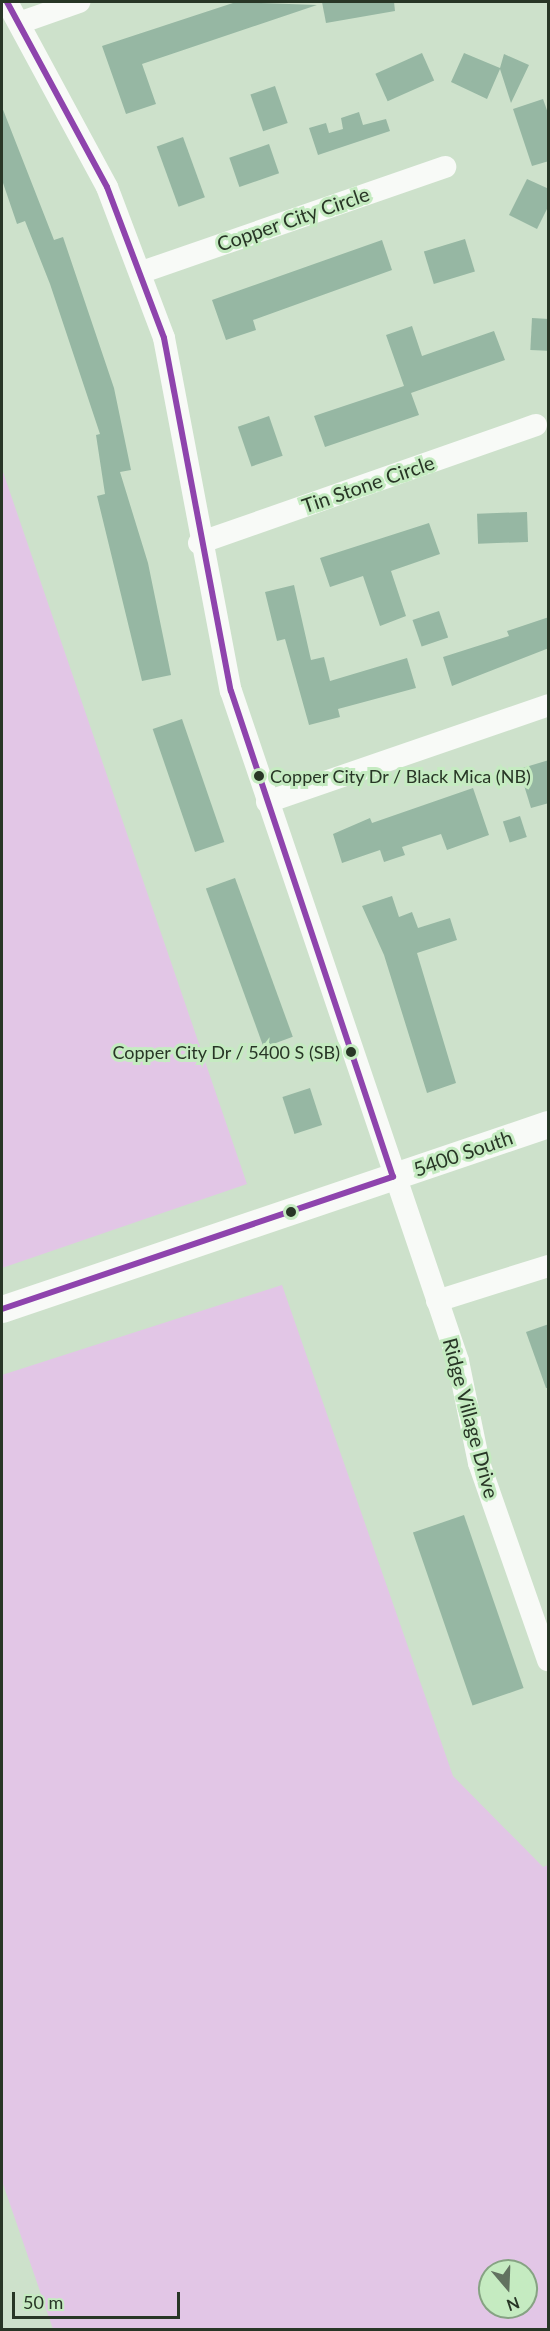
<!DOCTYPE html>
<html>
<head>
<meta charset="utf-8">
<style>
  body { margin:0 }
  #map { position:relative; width:550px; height:2331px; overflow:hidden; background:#cde1cb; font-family:Lato,sans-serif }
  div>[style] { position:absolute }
  .green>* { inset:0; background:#e2c6e6 }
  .building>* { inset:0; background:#96b7a3; transform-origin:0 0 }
  .minor>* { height:22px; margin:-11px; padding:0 11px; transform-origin:11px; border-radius:11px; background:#f8faf7 }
  .major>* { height:27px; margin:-13.5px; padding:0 13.5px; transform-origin:13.5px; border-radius:13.5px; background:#f8faf7 }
  .bus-1>* { height:6px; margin:-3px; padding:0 3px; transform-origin:3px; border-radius:3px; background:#8e44ad }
  .dots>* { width:16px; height:16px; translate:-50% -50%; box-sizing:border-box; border:3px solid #c5ebc1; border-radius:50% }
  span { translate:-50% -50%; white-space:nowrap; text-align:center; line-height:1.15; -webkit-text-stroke:6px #c5ebc1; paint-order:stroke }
  .bus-label { font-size:18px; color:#283626 }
  .left { translate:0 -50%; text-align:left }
  .right { translate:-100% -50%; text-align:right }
  .street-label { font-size:20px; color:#283626 }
  .frame { position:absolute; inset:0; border:3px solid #283626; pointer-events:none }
  .north { position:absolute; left:478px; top:2259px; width:60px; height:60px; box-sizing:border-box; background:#c5ebc1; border:2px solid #86a383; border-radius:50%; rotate:161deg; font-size:16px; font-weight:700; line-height:24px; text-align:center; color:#283626 }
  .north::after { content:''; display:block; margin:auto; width:21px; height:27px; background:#627260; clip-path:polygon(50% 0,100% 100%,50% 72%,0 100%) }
  .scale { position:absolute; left:12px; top:2292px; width:168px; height:27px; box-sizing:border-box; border:3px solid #283626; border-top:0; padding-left:8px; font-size:18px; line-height:21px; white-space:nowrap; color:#283626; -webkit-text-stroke:4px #c5ebc1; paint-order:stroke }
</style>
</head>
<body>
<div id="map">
  <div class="green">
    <div style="clip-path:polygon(2px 469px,247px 1184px,2px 1268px)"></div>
    <div style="clip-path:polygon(evenodd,282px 1285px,453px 1776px,543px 1867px,548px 1865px,548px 2329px,53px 2329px,2px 2181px,2px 1375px,282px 1285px,490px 2271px,526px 2271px,526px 2307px,490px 2307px,490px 2271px)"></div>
  </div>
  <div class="building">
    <div style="clip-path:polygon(236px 2px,317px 5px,142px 64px,156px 104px,126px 114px,102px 46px)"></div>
    <div style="clip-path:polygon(322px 2px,394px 2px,395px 11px,326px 23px)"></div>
    <div style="left:422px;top:53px;width:30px;height:51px;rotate:66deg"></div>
    <div style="clip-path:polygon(464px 53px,500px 68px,504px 54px,529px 65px,511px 103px,500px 69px,487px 99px,451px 82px)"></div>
    <div style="left:275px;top:86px;width:39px;height:26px;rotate:71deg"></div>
    <div style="clip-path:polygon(543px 99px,549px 116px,549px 161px,532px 166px,513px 109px)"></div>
    <div style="clip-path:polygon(2px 107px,54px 240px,63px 237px,114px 388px,131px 470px,120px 472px,148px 563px,171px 675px,142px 681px,97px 496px,105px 494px,96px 435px,100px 434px,50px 284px,25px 221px,17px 224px,2px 180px)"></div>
    <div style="clip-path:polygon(359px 112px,363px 125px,386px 119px,390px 131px,318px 155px,309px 128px,326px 123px,329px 133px,343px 129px,341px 118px)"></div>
    <div style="left:183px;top:137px;width:64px;height:28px;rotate:70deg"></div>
    <div style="left:269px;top:144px;width:31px;height:42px;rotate:71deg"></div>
    <div style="clip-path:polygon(527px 179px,549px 189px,549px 205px,537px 229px,509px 215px)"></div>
    <div style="left:465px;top:239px;width:34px;height:43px;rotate:73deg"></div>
    <div style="clip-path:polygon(382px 240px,392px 270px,253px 320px,256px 330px,226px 340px,212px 300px)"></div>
    <div style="left:532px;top:318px;width:17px;height:32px;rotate:3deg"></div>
    <div style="clip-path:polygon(412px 326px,422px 356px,494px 331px,505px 360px,411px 393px,419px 415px,325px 447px,314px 416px,404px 386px,386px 335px)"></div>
    <div style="left:269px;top:416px;width:42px;height:33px;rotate:71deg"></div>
    <div style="left:527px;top:512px;width:30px;height:50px;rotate:88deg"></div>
    <div style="clip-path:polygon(429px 523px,440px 554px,391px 571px,406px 616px,380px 626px,363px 576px,330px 587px,320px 558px)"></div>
    <div style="clip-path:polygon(294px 585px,311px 660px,324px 657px,330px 681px,407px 658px,416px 688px,338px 709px,340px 717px,309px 725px,285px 639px,277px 641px,265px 592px)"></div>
    <div style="left:439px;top:611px;width:28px;height:28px;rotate:71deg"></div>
    <div style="clip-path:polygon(549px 617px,549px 648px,452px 686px,443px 657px,509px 636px,507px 631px)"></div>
    <div style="left:182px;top:719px;width:130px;height:31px;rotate:71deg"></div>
    <div style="clip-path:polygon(549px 760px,549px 803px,531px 808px,519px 769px)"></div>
    <div style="clip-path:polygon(473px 788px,489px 835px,447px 850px,441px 834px,402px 847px,405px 855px,384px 862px,380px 850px,342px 863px,333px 834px,370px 818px,372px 823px)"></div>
    <div style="left:520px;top:816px;width:22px;height:18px;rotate:72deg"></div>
    <div style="left:235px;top:878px;width:169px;height:31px;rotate:70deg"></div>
    <div style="clip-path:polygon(392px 896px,399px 917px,412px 912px,418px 928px,450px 918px,457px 940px,417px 953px,456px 1083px,427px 1093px,384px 955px,362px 906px)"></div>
    <div style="left:310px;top:1088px;width:39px;height:29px;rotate:72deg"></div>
    <div style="clip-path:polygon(549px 1324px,549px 1388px,546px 1388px,526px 1332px)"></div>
    <div style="left:464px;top:1515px;width:183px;height:54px;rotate:71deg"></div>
  </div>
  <div class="minor">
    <div style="left:7px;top:2px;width:210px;rotate:61.6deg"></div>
    <div style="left:107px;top:187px;width:161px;rotate:69.3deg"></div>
    <div style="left:164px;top:338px;width:359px;rotate:79.3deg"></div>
    <div style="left:231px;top:691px;width:707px;rotate:71.28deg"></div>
    <div style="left:458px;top:1361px;width:104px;rotate:78.4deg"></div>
    <div style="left:479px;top:1463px;width:209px;rotate:70.7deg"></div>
    <div style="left:19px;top:23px;width:64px;rotate:-19.3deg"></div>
    <div style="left:142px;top:272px;width:321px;rotate:-19.1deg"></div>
    <div style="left:199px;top:543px;width:357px;rotate:-19.3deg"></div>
    <div style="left:267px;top:802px;width:297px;rotate:-19deg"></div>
    <div style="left:437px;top:1301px;width:116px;rotate:-17.5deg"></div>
  </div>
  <div class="major">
    <div style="left:2px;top:1309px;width:576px;rotate:-18.72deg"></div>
  </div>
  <div class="bus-1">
    <div style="left:7px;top:2px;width:210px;rotate:61.6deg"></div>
    <div style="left:107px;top:187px;width:161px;rotate:69.3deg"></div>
    <div style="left:164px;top:338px;width:359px;rotate:79.3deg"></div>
    <div style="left:231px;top:691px;width:512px;rotate:71.57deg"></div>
    <div style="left:2px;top:1309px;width:413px;rotate:-18.7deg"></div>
  </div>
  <div class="dots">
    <div style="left:259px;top:776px;background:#283626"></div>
    <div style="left:351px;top:1052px;background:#283626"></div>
    <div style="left:291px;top:1212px;background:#283626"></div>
  </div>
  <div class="bus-label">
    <span class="left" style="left:270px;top:776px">Copper City Dr / Black Mica (NB)</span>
    <span class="right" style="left:340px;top:1052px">Copper City Dr / 5400 S (SB)</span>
  </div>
  <div class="street-label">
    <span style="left:293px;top:219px;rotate:-19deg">Copper City Circle</span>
    <span style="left:368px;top:484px;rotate:-19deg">Tin Stone Circle</span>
    <span style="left:463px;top:1153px;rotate:-19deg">5400 South</span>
    <span style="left:471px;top:1418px;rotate:75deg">Ridge Village Drive</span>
  </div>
  <div class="frame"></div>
  <div class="north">N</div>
  <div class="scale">50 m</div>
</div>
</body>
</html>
